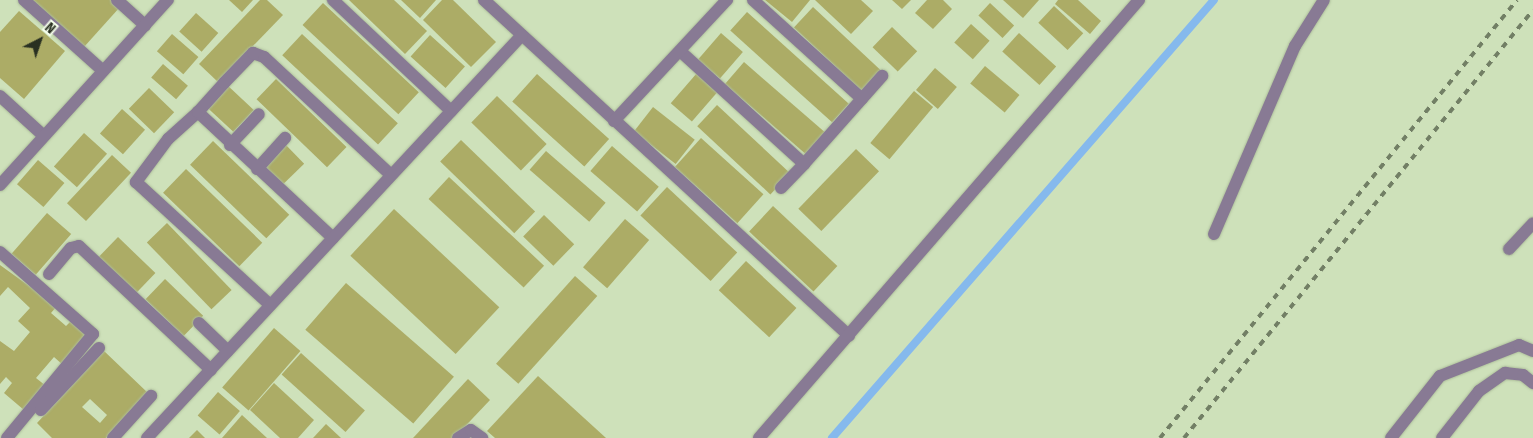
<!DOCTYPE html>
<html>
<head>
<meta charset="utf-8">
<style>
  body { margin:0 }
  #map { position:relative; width:1533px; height:438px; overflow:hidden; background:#cee1ba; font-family:"Fira Sans Condensed",sans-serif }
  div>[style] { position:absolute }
  .stream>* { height:8px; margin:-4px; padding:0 4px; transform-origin:4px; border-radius:4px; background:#85b9ed }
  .building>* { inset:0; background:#acac66; transform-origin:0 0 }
  .roads { filter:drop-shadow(0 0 1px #adbe9b) drop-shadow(0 0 1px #adbe9b) }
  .minor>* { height:12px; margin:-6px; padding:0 6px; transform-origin:6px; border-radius:6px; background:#887a94 }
  .rail>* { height:4px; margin-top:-2px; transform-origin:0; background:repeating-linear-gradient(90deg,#727f65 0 6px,transparent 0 12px) }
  span { translate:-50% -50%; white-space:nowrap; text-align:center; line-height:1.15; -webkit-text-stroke:5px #f5feeb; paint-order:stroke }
  .north { position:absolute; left:15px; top:15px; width:50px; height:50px; -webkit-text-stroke:4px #f5feeb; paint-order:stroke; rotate:41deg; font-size:14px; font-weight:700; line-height:20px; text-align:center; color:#293021 }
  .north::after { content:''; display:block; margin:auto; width:18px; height:22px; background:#293021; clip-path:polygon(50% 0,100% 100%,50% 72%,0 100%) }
</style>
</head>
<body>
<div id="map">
  <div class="stream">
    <div style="left:832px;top:438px;width:581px;rotate:-48.91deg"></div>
  </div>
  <div class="building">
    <div style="clip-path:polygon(31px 0,112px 0,120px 7px,84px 47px)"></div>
    <div style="clip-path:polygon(229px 0,253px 0,242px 12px)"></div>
    <div style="clip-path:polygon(260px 0,267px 0,283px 15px,218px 82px,199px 64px)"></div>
    <div style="clip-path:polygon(349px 0,394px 0,427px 31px,405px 54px)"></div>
    <div style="clip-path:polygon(401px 0,436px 0,420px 18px)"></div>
    <div style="clip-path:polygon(442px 0,453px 0,496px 42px,471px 67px,423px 20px)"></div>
    <div style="clip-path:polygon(765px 0,810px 0,792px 22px)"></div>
    <div style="clip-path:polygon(815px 0,861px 0,873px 11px,851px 34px)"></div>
    <div style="clip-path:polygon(892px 0,911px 0,902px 9px)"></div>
    <div style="clip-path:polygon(927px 0,943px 0,952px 9px,933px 29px,915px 13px)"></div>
    <div style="clip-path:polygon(1003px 0,1039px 0,1023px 18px)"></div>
    <div style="clip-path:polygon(1058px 0,1078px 0,1101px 21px,1090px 34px,1055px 4px)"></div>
    <div style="left:323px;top:3px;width:131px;height:30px;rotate:43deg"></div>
    <div style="left:990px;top:3px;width:33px;height:17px;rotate:43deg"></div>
    <div style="left:1054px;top:6px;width:40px;height:23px;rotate:43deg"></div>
    <div style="left:813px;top:7px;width:93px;height:28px;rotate:43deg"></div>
    <div style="clip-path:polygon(19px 11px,65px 51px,24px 99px,0 78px,0 32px)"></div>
    <div style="left:747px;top:12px;width:137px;height:25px;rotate:42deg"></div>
    <div style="left:196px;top:13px;width:30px;height:25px;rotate:42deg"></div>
    <div style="left:971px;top:24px;width:25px;height:25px;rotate:42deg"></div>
    <div style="left:892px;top:27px;width:35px;height:28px;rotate:44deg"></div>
    <div style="left:721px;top:33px;width:29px;height:35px;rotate:41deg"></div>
    <div style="left:1019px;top:33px;width:50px;height:25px;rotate:42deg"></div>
    <div style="left:172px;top:34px;width:35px;height:23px;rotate:41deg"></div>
    <div style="left:302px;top:34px;width:131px;height:29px;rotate:43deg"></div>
    <div style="left:430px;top:35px;width:47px;height:29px;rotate:42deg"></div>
    <div style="left:744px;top:62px;width:108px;height:29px;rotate:41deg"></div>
    <div style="left:163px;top:64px;width:33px;height:18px;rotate:41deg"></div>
    <div style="left:985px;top:66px;width:45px;height:23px;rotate:40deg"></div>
    <div style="left:935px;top:68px;width:29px;height:29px;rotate:41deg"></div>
    <div style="left:697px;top:73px;width:28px;height:40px;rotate:41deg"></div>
    <div style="left:537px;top:74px;width:97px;height:37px;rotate:42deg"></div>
    <div style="left:276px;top:79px;width:98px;height:28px;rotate:44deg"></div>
    <div style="left:226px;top:84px;width:38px;height:30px;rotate:43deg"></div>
    <div style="left:149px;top:88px;width:35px;height:29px;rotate:44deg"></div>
    <div style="left:914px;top:91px;width:25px;height:68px;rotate:40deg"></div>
    <div style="left:497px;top:96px;width:69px;height:37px;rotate:44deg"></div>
    <div style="left:717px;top:105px;width:100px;height:29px;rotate:43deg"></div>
    <div style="left:653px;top:107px;width:53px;height:31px;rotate:38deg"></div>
    <div style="left:122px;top:109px;width:31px;height:33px;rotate:42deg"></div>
    <div style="left:84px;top:133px;width:31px;height:45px;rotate:42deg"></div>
    <div style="left:701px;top:138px;width:84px;height:39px;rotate:42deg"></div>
    <div style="left:461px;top:140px;width:103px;height:30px;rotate:44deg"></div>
    <div style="left:213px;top:141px;width:106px;height:33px;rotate:44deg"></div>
    <div style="left:284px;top:143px;width:29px;height:30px;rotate:46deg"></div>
    <div style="left:612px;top:146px;width:62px;height:33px;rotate:41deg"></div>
    <div style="left:856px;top:149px;width:32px;height:83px;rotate:44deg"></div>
    <div style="left:546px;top:151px;width:79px;height:25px;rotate:41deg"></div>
    <div style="left:112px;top:155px;width:26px;height:66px;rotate:43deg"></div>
    <div style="left:38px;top:160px;width:35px;height:32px;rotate:41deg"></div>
    <div style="left:186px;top:169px;width:106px;height:33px;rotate:44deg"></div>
    <div style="left:449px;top:177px;width:130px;height:30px;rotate:43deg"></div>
    <div style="left:667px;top:187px;width:96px;height:39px;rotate:43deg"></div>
    <div style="left:773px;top:206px;width:88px;height:35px;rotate:43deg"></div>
    <div style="left:394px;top:209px;width:144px;height:64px;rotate:43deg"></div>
    <div style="left:47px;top:213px;width:32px;height:54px;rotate:41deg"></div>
    <div style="left:544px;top:215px;width:42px;height:30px;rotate:44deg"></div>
    <div style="left:625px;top:219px;width:32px;height:64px;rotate:41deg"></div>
    <div style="left:167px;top:223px;width:93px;height:28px;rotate:46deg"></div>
    <div style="left:118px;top:237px;width:52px;height:28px;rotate:44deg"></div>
    <div style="left:746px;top:261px;width:69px;height:40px;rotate:43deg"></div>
    <div style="clip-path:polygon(0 265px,57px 306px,51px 313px,66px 326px,71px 321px,88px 336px,63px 365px,54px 357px,36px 378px,46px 386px,24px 410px,4px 393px,12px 383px,6px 377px,0 384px,0 341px,14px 351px,30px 332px,18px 321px,30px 308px,8px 287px,0 296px)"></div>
    <div style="left:575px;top:276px;width:30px;height:118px;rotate:42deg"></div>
    <div style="left:165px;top:279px;width:53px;height:28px;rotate:44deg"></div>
    <div style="left:346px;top:283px;width:143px;height:62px;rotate:41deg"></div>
    <div style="left:274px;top:328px;width:35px;height:79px;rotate:41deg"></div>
    <div style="clip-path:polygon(evenodd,104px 351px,148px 393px,106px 438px,52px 438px,37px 423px,104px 351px,90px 399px,107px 415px,100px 423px,82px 407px,90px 399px)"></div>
    <div style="left:301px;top:353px;width:86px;height:29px;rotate:42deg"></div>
    <div style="clip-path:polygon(538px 376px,606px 438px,495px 438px,487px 431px)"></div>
    <div style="clip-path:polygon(468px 379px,490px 400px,454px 438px,413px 438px)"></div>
    <div style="clip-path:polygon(274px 383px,314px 420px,298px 438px,280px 438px,250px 410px)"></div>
    <div style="left:218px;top:392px;width:29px;height:31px;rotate:41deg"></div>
    <div style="clip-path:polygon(242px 415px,267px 438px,222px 438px)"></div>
    <div style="clip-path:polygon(326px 424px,341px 438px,313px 438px)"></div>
    <div style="clip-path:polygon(197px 430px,205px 438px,189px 438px)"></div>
  </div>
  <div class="roads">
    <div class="minor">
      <div style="left:24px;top:0;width:106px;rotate:41.9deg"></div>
      <div style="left:117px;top:0;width:38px;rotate:42deg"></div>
      <div style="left:333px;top:0;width:162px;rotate:43.2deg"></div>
      <div style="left:484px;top:0;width:496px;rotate:42.6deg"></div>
      <div style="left:753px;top:0;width:147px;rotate:42.2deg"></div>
      <div style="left:680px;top:51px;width:168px;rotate:42.3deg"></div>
      <div style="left:804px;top:164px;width:118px;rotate:-48.4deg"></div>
      <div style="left:0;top:96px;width:59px;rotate:42.3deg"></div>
      <div style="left:198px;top:112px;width:40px;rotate:138deg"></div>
      <div style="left:168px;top:139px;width:54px;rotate:126.7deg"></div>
      <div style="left:136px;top:182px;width:182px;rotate:42.5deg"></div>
      <div style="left:614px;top:121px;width:166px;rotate:-47deg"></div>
      <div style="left:230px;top:145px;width:42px;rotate:-46.9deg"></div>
      <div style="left:257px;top:169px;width:42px;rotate:-47.9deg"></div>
      <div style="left:0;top:185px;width:250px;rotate:-47.8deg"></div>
      <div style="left:781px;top:188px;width:33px;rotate:-46deg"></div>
      <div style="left:1214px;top:234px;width:205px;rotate:-66.7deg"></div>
      <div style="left:1295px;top:46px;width:54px;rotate:-57.8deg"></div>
      <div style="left:333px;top:238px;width:185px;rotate:-137deg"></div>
      <div style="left:198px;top:112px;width:39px;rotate:-48deg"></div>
      <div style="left:224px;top:83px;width:42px;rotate:-46deg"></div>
      <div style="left:253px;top:53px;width:12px;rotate:20deg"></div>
      <div style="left:264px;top:57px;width:173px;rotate:42.9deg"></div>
      <div style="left:1509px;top:249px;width:35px;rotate:-47deg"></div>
      <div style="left:0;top:252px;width:124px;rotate:41.4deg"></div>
      <div style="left:93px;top:334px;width:135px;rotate:129.6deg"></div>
      <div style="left:49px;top:274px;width:34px;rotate:-50deg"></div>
      <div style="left:71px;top:248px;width:8px;rotate:-14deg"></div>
      <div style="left:79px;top:246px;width:181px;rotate:43.2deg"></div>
      <div style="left:199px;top:323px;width:40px;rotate:44deg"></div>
      <div style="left:41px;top:410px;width:85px;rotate:-46.9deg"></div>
      <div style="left:113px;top:438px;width:57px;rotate:-47.9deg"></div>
      <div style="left:147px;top:438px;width:550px;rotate:-47.06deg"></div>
      <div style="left:458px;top:438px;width:15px;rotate:-32deg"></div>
      <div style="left:471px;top:430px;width:14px;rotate:36deg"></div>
      <div style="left:759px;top:438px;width:580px;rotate:-49.06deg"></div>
      <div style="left:1391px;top:438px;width:79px;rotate:-51.7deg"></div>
      <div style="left:1440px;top:376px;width:85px;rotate:-21.4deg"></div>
      <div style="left:1519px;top:345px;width:15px;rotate:23deg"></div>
      <div style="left:1442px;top:438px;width:60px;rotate:-51.8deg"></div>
      <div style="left:1479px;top:391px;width:32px;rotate:-35deg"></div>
      <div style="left:1505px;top:373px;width:18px;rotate:6deg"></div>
      <div style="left:1523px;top:375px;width:13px;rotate:39deg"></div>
    </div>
  </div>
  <div class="rail">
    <div style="left:1160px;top:438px;width:565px;rotate:-50.82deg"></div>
    <div style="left:1184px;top:438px;width:552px;rotate:-50.81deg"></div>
  </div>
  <div class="north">N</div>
</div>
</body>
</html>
